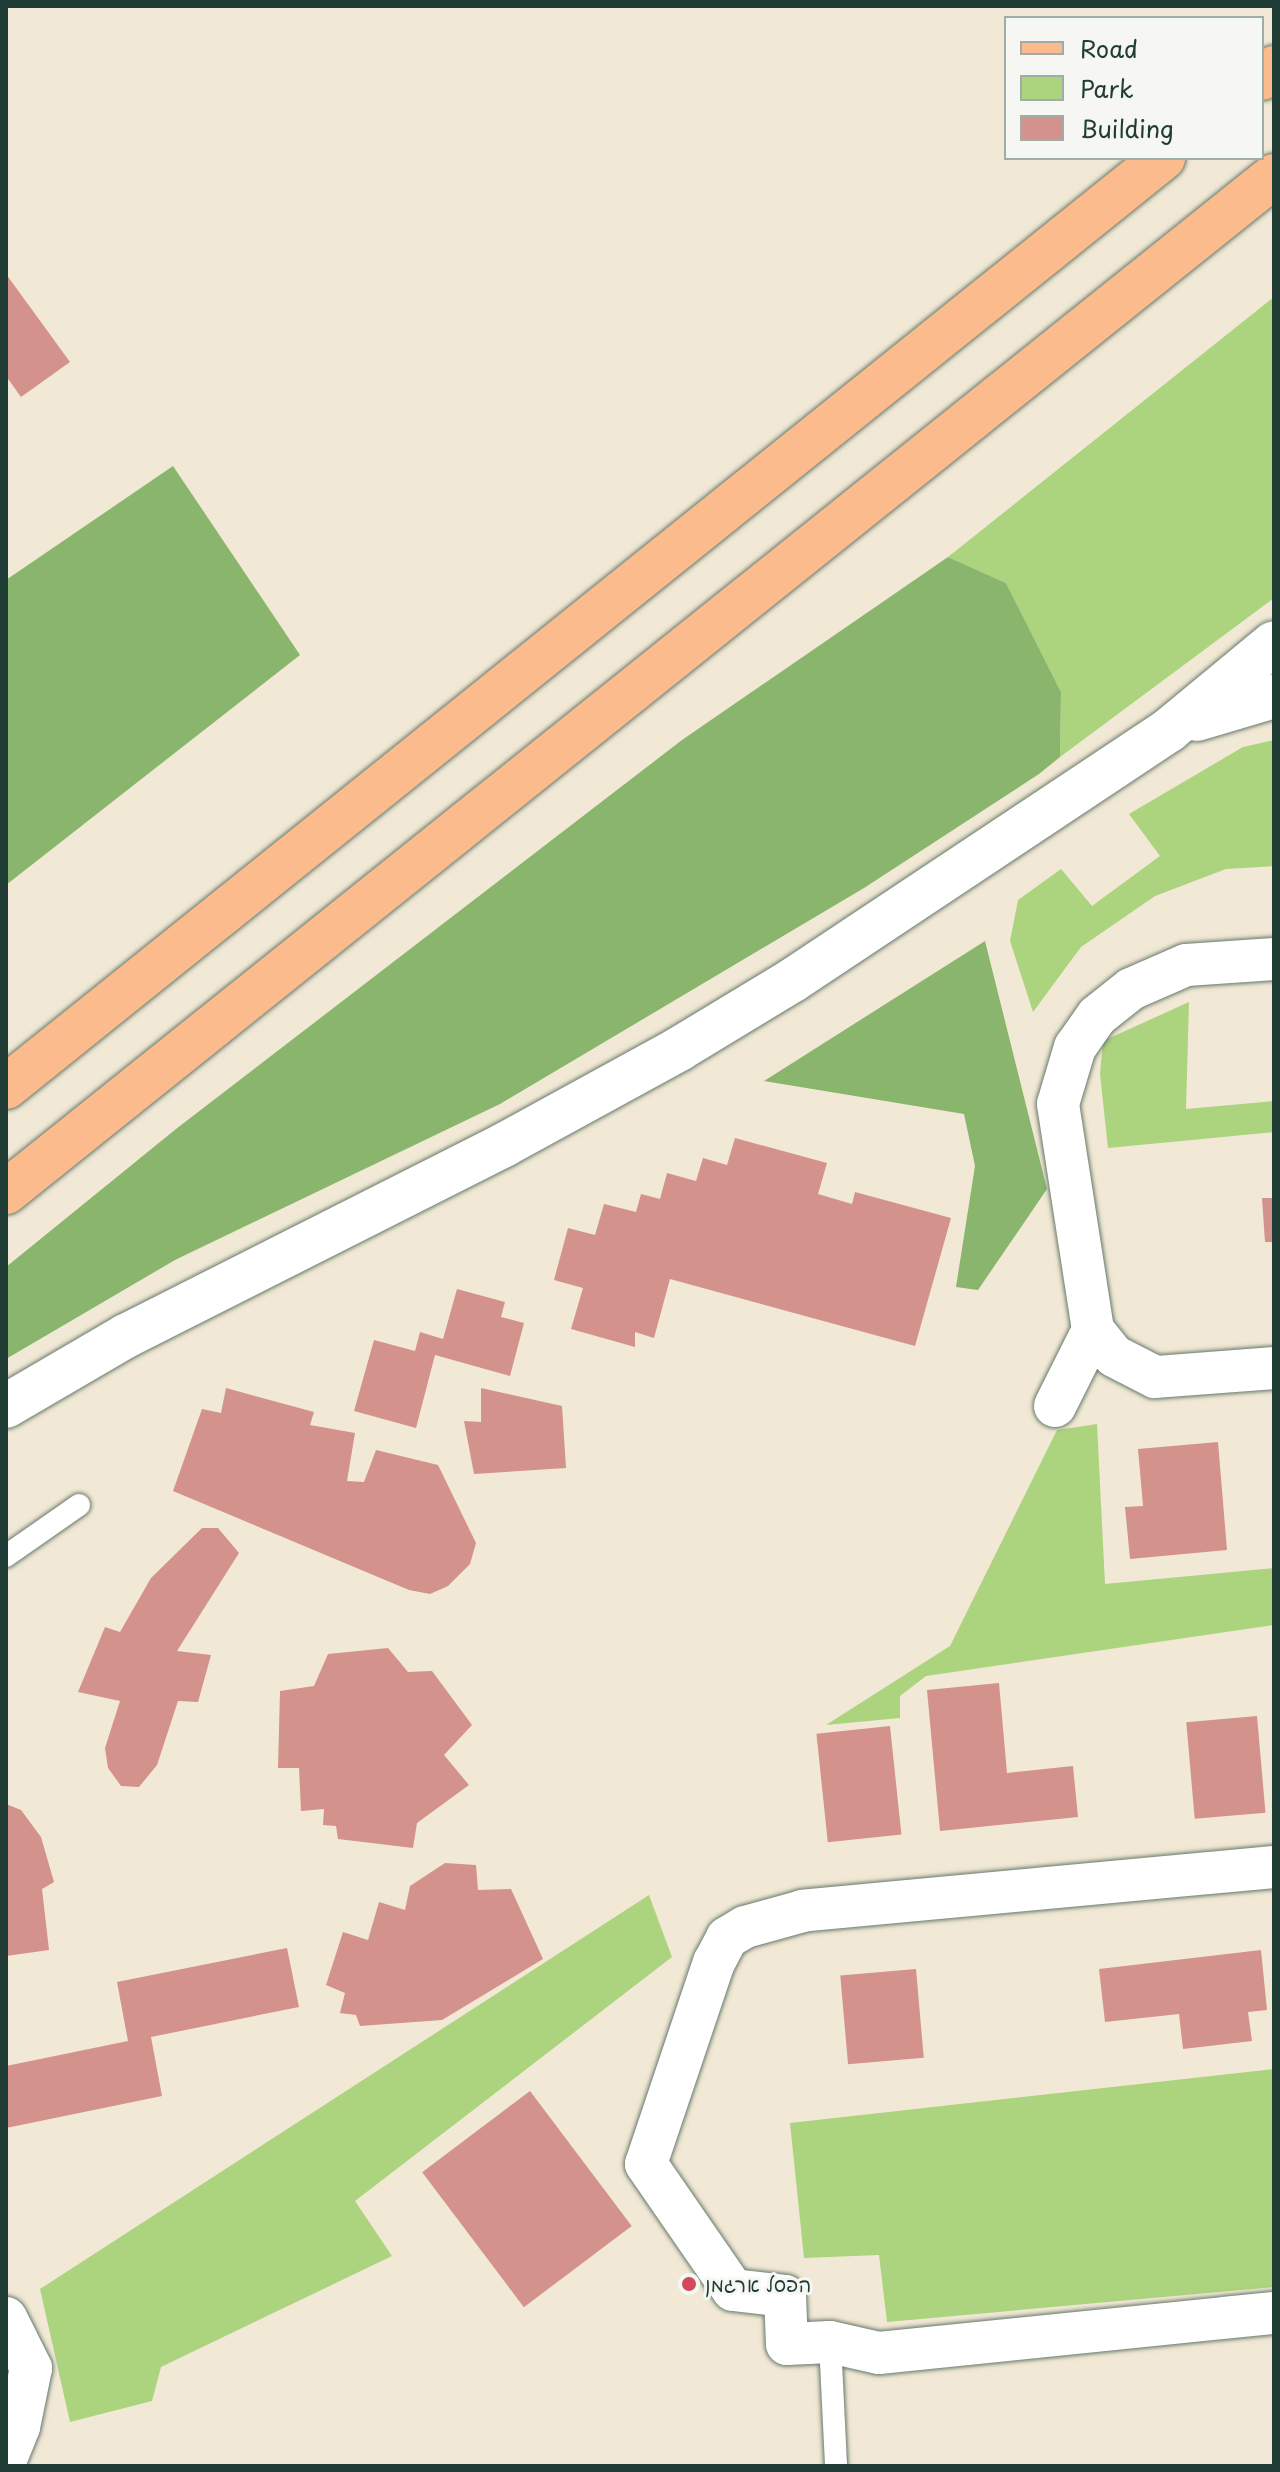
<!DOCTYPE html>
<html>
<head>
<meta charset="utf-8">
<style>
  body { margin:0 }
  #map { position:relative; width:1280px; height:2472px; overflow:hidden; background:#f1e9d5; font-family:"Playpen Sans","Playpen Sans Hebrew",sans-serif }
  div>[style] { position:absolute }
  .green>* { inset:0; background:#acd37e }
  .forest>* { inset:0; background:#89b56d }
  .building>* { inset:0; background:#d3928b; transform-origin:0 0 }
  .roads { filter:drop-shadow(0 0 2px #68796c) drop-shadow(0 0 2px #68796c) }
  .service>* { height:22px; margin:-11px; padding:0 11px; transform-origin:11px; border-radius:11px; background:#fff }
  .minor>* { height:42px; margin:-21px; padding:0 21px; transform-origin:21px; border-radius:21px; background:#fff }
  .tertiary>* { height:44px; margin:-22px; padding:0 22px; transform-origin:22px; border-radius:22px; background:#fff }
  .primary>* { height:44px; margin:-22px; padding:0 22px; transform-origin:22px; border-radius:22px; background:#fbbb8d }
  .dots>* { width:22px; height:22px; translate:-50% -50%; box-sizing:border-box; border:4px solid #f6f6f2; border-radius:50% }
  span { translate:-50% -50%; white-space:nowrap; text-align:center; line-height:1.15; -webkit-text-stroke:6px #f6f6f2; paint-order:stroke }
  .poi-label { font-size:20px; color:#1f3d34 }
  .left { translate:0 -50%; text-align:left }
  .frame { position:absolute; inset:0; border:8px solid #1f3d34; pointer-events:none }
  .legend { position:absolute; left:1004px; top:16px; width:260px; height:144px; box-sizing:border-box; background:#f6f6f2; border:2px solid #a0aca6; margin:0; padding:10px 14px; list-style:none; font-size:24px; color:#1f3d34 }
  .legend li { display:flex; align-items:center; gap:16px; height:40px }
  .legend b { width:40px; border:2px solid #a0aca6 }
</style>
</head>
<body>
<div id="map">
  <div class="green">
    <div style="clip-path:polygon(1274px 297px,1274px 598px,1060px 757px,1061px 692px,1006px 583px,948px 557px)"></div>
    <div style="clip-path:polygon(1274px 740px,1274px 866px,1226px 869px,1155px 896px,1081px 947px,1033px 1012px,1010px 941px,1018px 900px,1061px 869px,1092px 906px,1160px 856px,1129px 814px,1243px 747px)"></div>
    <div style="clip-path:polygon(1189px 1002px,1186px 1109px,1274px 1101px,1274px 1132px,1108px 1148px,1100px 1074px,1103px 1041px)"></div>
    <div style="clip-path:polygon(1097px 1424px,1105px 1584px,1274px 1568px,1274px 1625px,926px 1676px,900px 1696px,900px 1718px,826px 1725px,950px 1646px,1057px 1430px)"></div>
    <div style="clip-path:polygon(649px 1895px,672px 1957px,355px 2201px,392px 2256px,161px 2367px,152px 2401px,70px 2422px,40px 2289px)"></div>
    <div style="clip-path:polygon(1274px 2069px,1274px 2287px,887px 2322px,879px 2255px,804px 2258px,790px 2123px)"></div>
  </div>
  <div class="forest">
    <div style="clip-path:polygon(173px 466px,300px 655px,6px 885px,6px 580px)"></div>
    <div style="clip-path:polygon(948px 557px,1006px 583px,1061px 692px,1060px 757px,1039px 774px,864px 888px,500px 1104px,175px 1260px,6px 1359px,6px 1267px,176px 1129px,682px 740px)"></div>
    <div style="clip-path:polygon(985px 941px,1047px 1189px,978px 1290px,956px 1287px,975px 1166px,964px 1114px,764px 1081px)"></div>
  </div>
  <div class="building">
    <div style="clip-path:polygon(6px 274px,70px 362px,21px 397px,6px 376px)"></div>
    <div style="clip-path:polygon(735px 1138px,827px 1163px,818px 1194px,852px 1204px,855px 1192px,951px 1218px,915px 1346px,670px 1279px,654px 1338px,635px 1332px,635px 1347px,571px 1329px,583px 1288px,554px 1280px,568px 1228px,595px 1235px,604px 1204px,636px 1212px,641px 1194px,660px 1199px,667px 1173px,696px 1181px,703px 1158px,727px 1165px)"></div>
    <div style="clip-path:polygon(1262px 1198px,1274px 1198px,1274px 1242px,1265px 1242px)"></div>
    <div style="clip-path:polygon(457px 1289px,505px 1302px,501px 1317px,524px 1323px,510px 1376px,435px 1355px,416px 1428px,354px 1411px,374px 1340px,415px 1351px,420px 1332px,443px 1339px)"></div>
    <div style="clip-path:polygon(226px 1388px,314px 1412px,310px 1425px,355px 1433px,347px 1481px,364px 1482px,376px 1450px,438px 1465px,476px 1543px,470px 1564px,448px 1586px,430px 1594px,409px 1590px,173px 1491px,202px 1409px,221px 1413px)"></div>
    <div style="clip-path:polygon(481px 1388px,562px 1406px,566px 1468px,474px 1474px,464px 1421px,481px 1422px)"></div>
    <div style="clip-path:polygon(1218px 1442px,1227px 1550px,1130px 1559px,1125px 1507px,1143px 1506px,1138px 1449px)"></div>
    <div style="clip-path:polygon(202px 1528px,218px 1528px,239px 1553px,177px 1651px,211px 1655px,198px 1702px,178px 1701px,157px 1765px,139px 1787px,121px 1786px,108px 1768px,105px 1748px,120px 1701px,78px 1692px,105px 1627px,120px 1632px,151px 1578px)"></div>
    <div style="clip-path:polygon(388px 1648px,408px 1672px,432px 1671px,472px 1725px,444px 1755px,469px 1785px,417px 1823px,413px 1848px,338px 1839px,336px 1826px,323px 1825px,324px 1809px,301px 1811px,299px 1768px,278px 1768px,280px 1691px,314px 1686px,328px 1654px)"></div>
    <div style="clip-path:polygon(999px 1683px,1007px 1773px,1073px 1766px,1078px 1817px,940px 1831px,927px 1690px)"></div>
    <div style="left:1257px;top:1716px;width:97px;height:71px;rotate:85deg"></div>
    <div style="left:890px;top:1726px;width:109px;height:74px;rotate:84deg"></div>
    <div style="clip-path:polygon(6px 1804px,21px 1810px,41px 1837px,54px 1882px,42px 1889px,49px 1950px,6px 1956px)"></div>
    <div style="clip-path:polygon(445px 1863px,476px 1865px,478px 1890px,511px 1889px,543px 1959px,442px 2020px,360px 2026px,356px 2015px,340px 2013px,345px 1993px,326px 1985px,343px 1932px,368px 1940px,379px 1902px,405px 1910px,410px 1886px)"></div>
    <div style="clip-path:polygon(287px 1948px,299px 2007px,151px 2037px,162px 2096px,6px 2128px,6px 2066px,128px 2041px,117px 1982px)"></div>
    <div style="clip-path:polygon(1261px 1950px,1267px 2010px,1248px 2012px,1252px 2041px,1183px 2049px,1179px 2014px,1105px 2022px,1099px 1969px)"></div>
    <div style="left:916px;top:1969px;width:89px;height:76px;rotate:85deg"></div>
    <div style="left:530px;top:2091px;width:169px;height:135px;rotate:53deg"></div>
  </div>
  <div class="roads">
    <div class="service">
      <div style="left:6px;top:1556px;width:89px;rotate:-34.9deg"></div>
      <div style="left:830px;top:2342px;width:124px;rotate:87.2deg"></div>
    </div>
    <div class="minor">
      <div style="left:1274px;top:959px;width:88px;rotate:176.1deg"></div>
      <div style="left:1186px;top:965px;width:60px;rotate:156.4deg"></div>
      <div style="left:1131px;top:989px;width:43px;rotate:141.5deg"></div>
      <div style="left:1097px;top:1016px;width:38px;rotate:125deg"></div>
      <div style="left:1075px;top:1047px;width:59px;rotate:106.6deg"></div>
      <div style="left:1058px;top:1104px;width:229px;rotate:81.2deg"></div>
      <div style="left:1093px;top:1330px;width:33px;rotate:51deg"></div>
      <div style="left:1114px;top:1356px;width:46px;rotate:27.1deg"></div>
      <div style="left:1155px;top:1377px;width:119px;rotate:-4.3deg"></div>
      <div style="left:1055px;top:1406px;width:85px;rotate:-63.4deg"></div>
      <div style="left:1274px;top:1867px;width:473px;rotate:174.7deg"></div>
      <div style="left:803px;top:1911px;width:60px;rotate:164.6deg"></div>
      <div style="left:745px;top:1927px;width:21px;rotate:149deg"></div>
      <div style="left:727px;top:1938px;width:27px;rotate:118deg"></div>
      <div style="left:714px;top:1962px;width:213px;rotate:108.6deg"></div>
      <div style="left:646px;top:2164px;width:153px;rotate:55.4deg"></div>
      <div style="left:733px;top:2290px;width:52px;rotate:6.6deg"></div>
      <div style="left:785px;top:2296px;width:48px;rotate:87.6deg"></div>
      <div style="left:787px;top:2344px;width:43px;rotate:-2.7deg"></div>
      <div style="left:830px;top:2342px;width:50px;rotate:12.7deg"></div>
      <div style="left:879px;top:2353px;width:397px;rotate:-5.8deg"></div>
      <div style="left:6px;top:2318px;width:56px;rotate:63.4deg"></div>
      <div style="left:31px;top:2368px;width:60px;rotate:101.5deg"></div>
      <div style="left:19px;top:2427px;width:35px;rotate:112deg"></div>
    </div>
    <div class="tertiary">
      <div style="left:1197px;top:719px;width:80px;rotate:-16.6deg"></div>
      <div style="left:6px;top:1406px;width:139px;rotate:-30.3deg"></div>
      <div style="left:126px;top:1336px;width:424px;rotate:-26.8deg"></div>
      <div style="left:504px;top:1145px;width:200px;rotate:-28.7deg"></div>
      <div style="left:679px;top:1049px;width:133px;rotate:-31.2deg"></div>
      <div style="left:793px;top:980px;width:452px;rotate:-33.6deg"></div>
      <div style="left:1169px;top:730px;width:136px;rotate:-39.6deg"></div>
    </div>
    <div class="primary">
      <div style="left:1262px;top:78px;width:16px;rotate:-40deg"></div>
      <div style="left:6px;top:1087px;width:1484px;rotate:-38.76deg"></div>
      <div style="left:6px;top:1192px;width:1625px;rotate:-38.7deg"></div>
    </div>
  </div>
  <div class="dots">
    <div style="left:689px;top:2284px;background:#d1495b"></div>
  </div>
  <div class="poi-label">
    <span class="left" style="left:705px;top:2284px">הפסל ארגמן</span>
  </div>
  <div class="frame"></div>
  <ul class="legend">
  <li><b style="height:10px;background:#fbbb8d"></b>Road</li>
  <li><b style="height:22px;background:#acd37e"></b>Park</li>
  <li><b style="height:22px;background:#d3928b"></b>Building</li>
  </ul>
</div>
</body>
</html>
